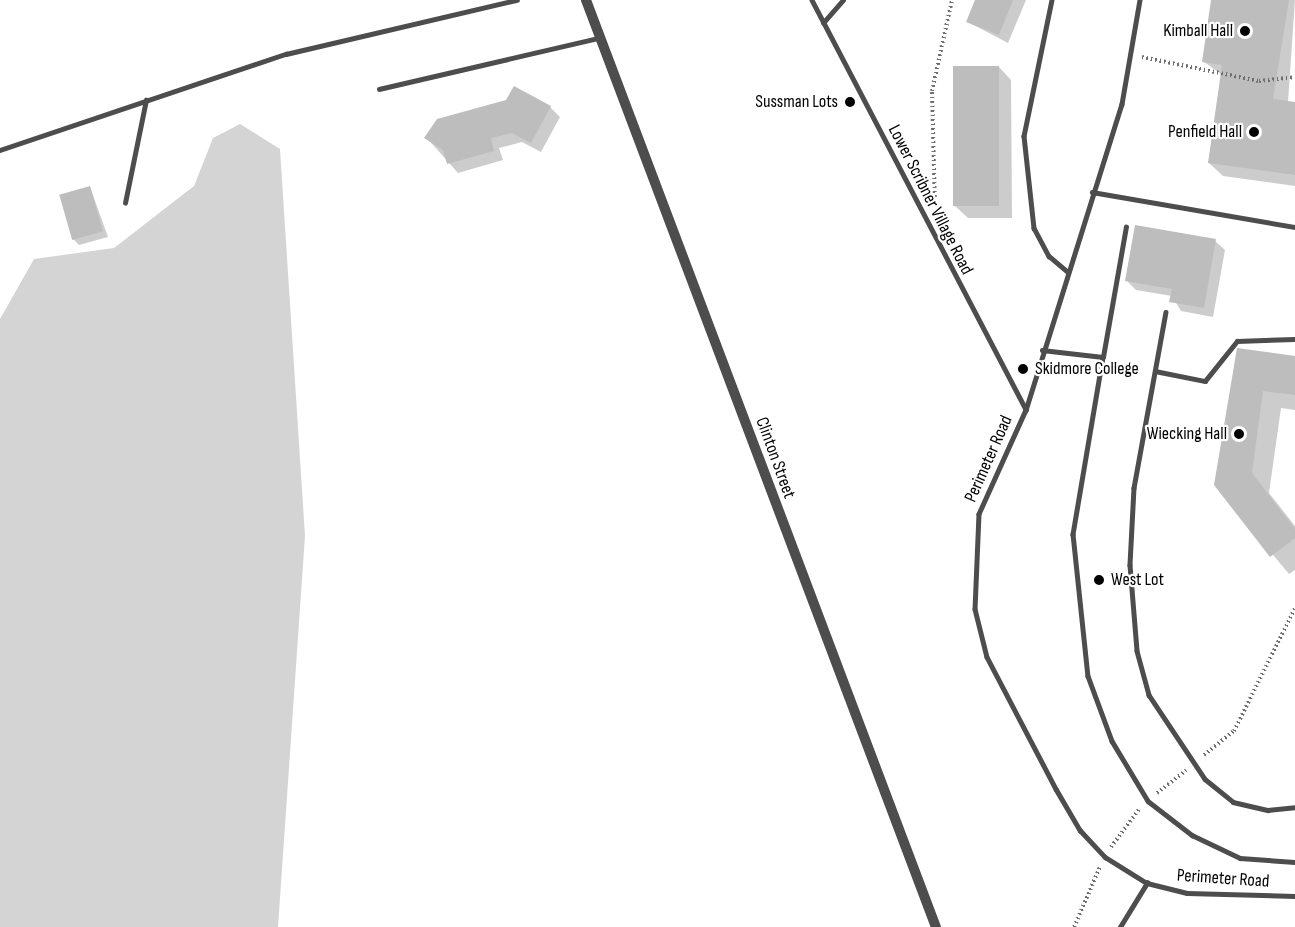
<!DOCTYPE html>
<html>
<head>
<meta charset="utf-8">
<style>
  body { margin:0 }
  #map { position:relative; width:1295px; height:927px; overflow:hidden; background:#fff; font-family:"Sofia Sans Condensed",sans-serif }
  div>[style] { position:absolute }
  .green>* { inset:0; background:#d4d4d4 }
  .shadow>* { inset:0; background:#0003 }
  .building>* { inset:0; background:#bdbdbd; transform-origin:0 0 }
  .path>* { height:4px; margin-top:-2px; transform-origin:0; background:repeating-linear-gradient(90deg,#6f6f6f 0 1.5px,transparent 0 4.5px) }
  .service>* { height:4.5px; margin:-2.25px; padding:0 2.25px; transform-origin:2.25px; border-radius:2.25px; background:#4d4d4d }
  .tertiary>* { height:10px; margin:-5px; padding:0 5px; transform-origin:5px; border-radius:5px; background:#4d4d4d }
  .dots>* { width:16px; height:16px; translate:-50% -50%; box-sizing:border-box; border:3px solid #fff; border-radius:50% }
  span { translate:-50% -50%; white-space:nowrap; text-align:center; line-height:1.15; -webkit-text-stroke:4.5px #fff; paint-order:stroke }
  .poi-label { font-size:18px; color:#000 }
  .right { translate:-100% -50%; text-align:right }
  .left { translate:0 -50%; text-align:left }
  .street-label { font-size:18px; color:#000 }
</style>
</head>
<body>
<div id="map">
  <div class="green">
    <div style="clip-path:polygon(240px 124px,280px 149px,305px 536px,278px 927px,0 927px,0 319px,34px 259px,114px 248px,194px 186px,213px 138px)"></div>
  </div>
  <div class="shadow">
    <div style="clip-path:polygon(976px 0,1026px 0,1008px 43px,968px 22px)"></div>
    <div style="clip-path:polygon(1213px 0,1295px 0,1288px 102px,1295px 103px,1295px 186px,1223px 176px,1209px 163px,1222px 75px,1203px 61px)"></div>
    <div style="clip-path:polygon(999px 67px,1011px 80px,1012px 218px,968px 218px,955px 206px)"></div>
    <div style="clip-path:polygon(550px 107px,560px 117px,541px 152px,522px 142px,499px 148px,503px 160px,458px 173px,426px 137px)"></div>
    <div style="clip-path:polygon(90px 187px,108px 237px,79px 245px,73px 239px)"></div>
    <div style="clip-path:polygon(1215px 241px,1225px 250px,1213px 317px,1181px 311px,1172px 296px,1136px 290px,1126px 280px)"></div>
    <div style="clip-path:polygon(1238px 350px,1295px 357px,1295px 410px,1281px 408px,1269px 493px,1295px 526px,1295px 570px,1289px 574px,1215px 485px)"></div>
  </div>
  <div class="building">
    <div style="clip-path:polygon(975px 0,1013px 0,999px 35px,966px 22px)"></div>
    <div style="clip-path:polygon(1211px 0,1289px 0,1273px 99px,1295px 102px,1295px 175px,1208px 163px,1222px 65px,1202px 62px)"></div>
    <div style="left:953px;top:66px;width:46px;height:140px"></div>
    <div style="clip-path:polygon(514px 86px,551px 106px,531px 143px,512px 133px,491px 138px,494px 151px,447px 164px,443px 150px,424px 138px,437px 119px,506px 100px)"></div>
    <div style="left:90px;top:186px;width:47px;height:32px;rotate:74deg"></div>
    <div style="clip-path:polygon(1135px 225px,1216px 239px,1204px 308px,1169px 302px,1172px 289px,1125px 281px)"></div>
    <div style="clip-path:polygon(1237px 348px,1295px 356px,1295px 395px,1263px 391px,1252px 473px,1295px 529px,1295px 538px,1270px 557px,1214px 485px)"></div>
  </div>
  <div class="path">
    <div style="left:1142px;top:57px;width:119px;rotate:11.6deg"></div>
    <div style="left:1259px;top:81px;width:36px;rotate:-6deg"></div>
    <div style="left:935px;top:206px;width:115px;rotate:-91.5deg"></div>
    <div style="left:932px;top:91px;width:93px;rotate:-77.6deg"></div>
    <div style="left:1204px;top:755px;width:38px;rotate:-39deg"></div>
    <div style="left:1234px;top:731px;width:137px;rotate:-63.6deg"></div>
    <div style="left:1157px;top:793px;width:37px;rotate:-38deg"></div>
    <div style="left:1111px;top:847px;width:49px;rotate:-53.4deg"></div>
    <div style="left:1074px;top:927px;width:65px;rotate:-66.6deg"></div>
  </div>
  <div class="service">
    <div style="left:812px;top:0;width:462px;rotate:62.4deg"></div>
    <div style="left:1052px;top:0;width:139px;rotate:101.6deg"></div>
    <div style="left:1024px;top:136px;width:93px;rotate:83.8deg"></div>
    <div style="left:1034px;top:228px;width:32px;rotate:62deg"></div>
    <div style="left:1049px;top:256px;width:23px;rotate:40deg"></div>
    <div style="left:1140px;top:0;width:106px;rotate:99.8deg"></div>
    <div style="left:1122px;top:104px;width:321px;rotate:107.4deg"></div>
    <div style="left:1026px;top:410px;width:114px;rotate:114.3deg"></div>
    <div style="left:979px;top:514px;width:95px;rotate:92.4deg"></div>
    <div style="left:975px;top:609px;width:49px;rotate:76deg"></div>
    <div style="left:987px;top:657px;width:149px;rotate:62.4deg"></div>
    <div style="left:1056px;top:789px;width:48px;rotate:59.7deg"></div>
    <div style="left:1080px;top:830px;width:37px;rotate:47deg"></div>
    <div style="left:1105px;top:857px;width:49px;rotate:31.8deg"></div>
    <div style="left:1147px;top:883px;width:41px;rotate:14deg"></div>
    <div style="left:1187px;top:893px;width:108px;rotate:1.6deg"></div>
    <div style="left:823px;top:23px;width:30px;rotate:-49deg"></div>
    <div style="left:379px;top:89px;width:225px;rotate:-13.1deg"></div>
    <div style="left:0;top:150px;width:302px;rotate:-18.6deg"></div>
    <div style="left:286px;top:54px;width:237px;rotate:-13.2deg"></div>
    <div style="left:1092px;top:192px;width:206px;rotate:9.8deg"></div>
    <div style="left:125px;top:203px;width:105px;rotate:-78.5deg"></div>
    <div style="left:1166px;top:312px;width:179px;rotate:100.3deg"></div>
    <div style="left:1134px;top:488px;width:77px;rotate:93deg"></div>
    <div style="left:1130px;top:565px;width:86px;rotate:85.3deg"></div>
    <div style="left:1137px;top:651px;width:46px;rotate:74.7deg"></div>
    <div style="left:1149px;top:695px;width:101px;rotate:56.3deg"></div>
    <div style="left:1205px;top:779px;width:36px;rotate:39deg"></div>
    <div style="left:1233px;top:802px;width:36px;rotate:13deg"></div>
    <div style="left:1268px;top:810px;width:27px;rotate:-6deg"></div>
    <div style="left:1042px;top:350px;width:61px;rotate:6.5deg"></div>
    <div style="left:1103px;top:357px;width:132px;rotate:-80deg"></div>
    <div style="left:1103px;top:357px;width:180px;rotate:99.6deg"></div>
    <div style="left:1073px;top:534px;width:143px;rotate:84deg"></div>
    <div style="left:1088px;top:676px;width:69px;rotate:69.7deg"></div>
    <div style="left:1112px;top:741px;width:70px;rotate:59deg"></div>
    <div style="left:1148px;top:801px;width:56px;rotate:37.7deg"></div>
    <div style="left:1192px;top:835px;width:53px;rotate:25.6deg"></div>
    <div style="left:1240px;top:858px;width:55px;rotate:4.2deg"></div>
    <div style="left:1155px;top:371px;width:51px;rotate:11.3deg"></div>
    <div style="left:1205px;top:381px;width:51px;rotate:-51.3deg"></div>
    <div style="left:1237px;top:341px;width:58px;rotate:-2deg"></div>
    <div style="left:1120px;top:927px;width:52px;rotate:-58.5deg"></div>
  </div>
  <div class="tertiary">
    <div style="left:586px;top:0;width:991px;rotate:69.32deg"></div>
  </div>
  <div class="dots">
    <div style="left:1245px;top:31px;background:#000"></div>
    <div style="left:850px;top:102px;background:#000"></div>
    <div style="left:1254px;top:132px;background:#000"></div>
    <div style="left:1023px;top:369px;background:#000"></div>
    <div style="left:1239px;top:434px;background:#000"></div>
    <div style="left:1099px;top:580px;background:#000"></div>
  </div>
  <div class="poi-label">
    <span class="right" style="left:1233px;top:31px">Kimball Hall</span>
    <span class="right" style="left:838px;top:102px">Sussman Lots</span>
    <span class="right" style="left:1242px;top:132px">Penfield Hall</span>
    <span class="left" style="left:1035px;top:369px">Skidmore College</span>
    <span class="right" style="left:1227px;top:434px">Wiecking Hall</span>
    <span class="left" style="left:1111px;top:580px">West Lot</span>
  </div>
  <div class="street-label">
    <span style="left:930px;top:200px;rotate:63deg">Lower Scribner Village Road</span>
    <span style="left:775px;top:458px;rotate:70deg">Clinton Street</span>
    <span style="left:989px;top:459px;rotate:-66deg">Perimeter Road</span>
    <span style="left:1223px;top:879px;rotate:4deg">Perimeter Road</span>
  </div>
</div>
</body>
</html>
